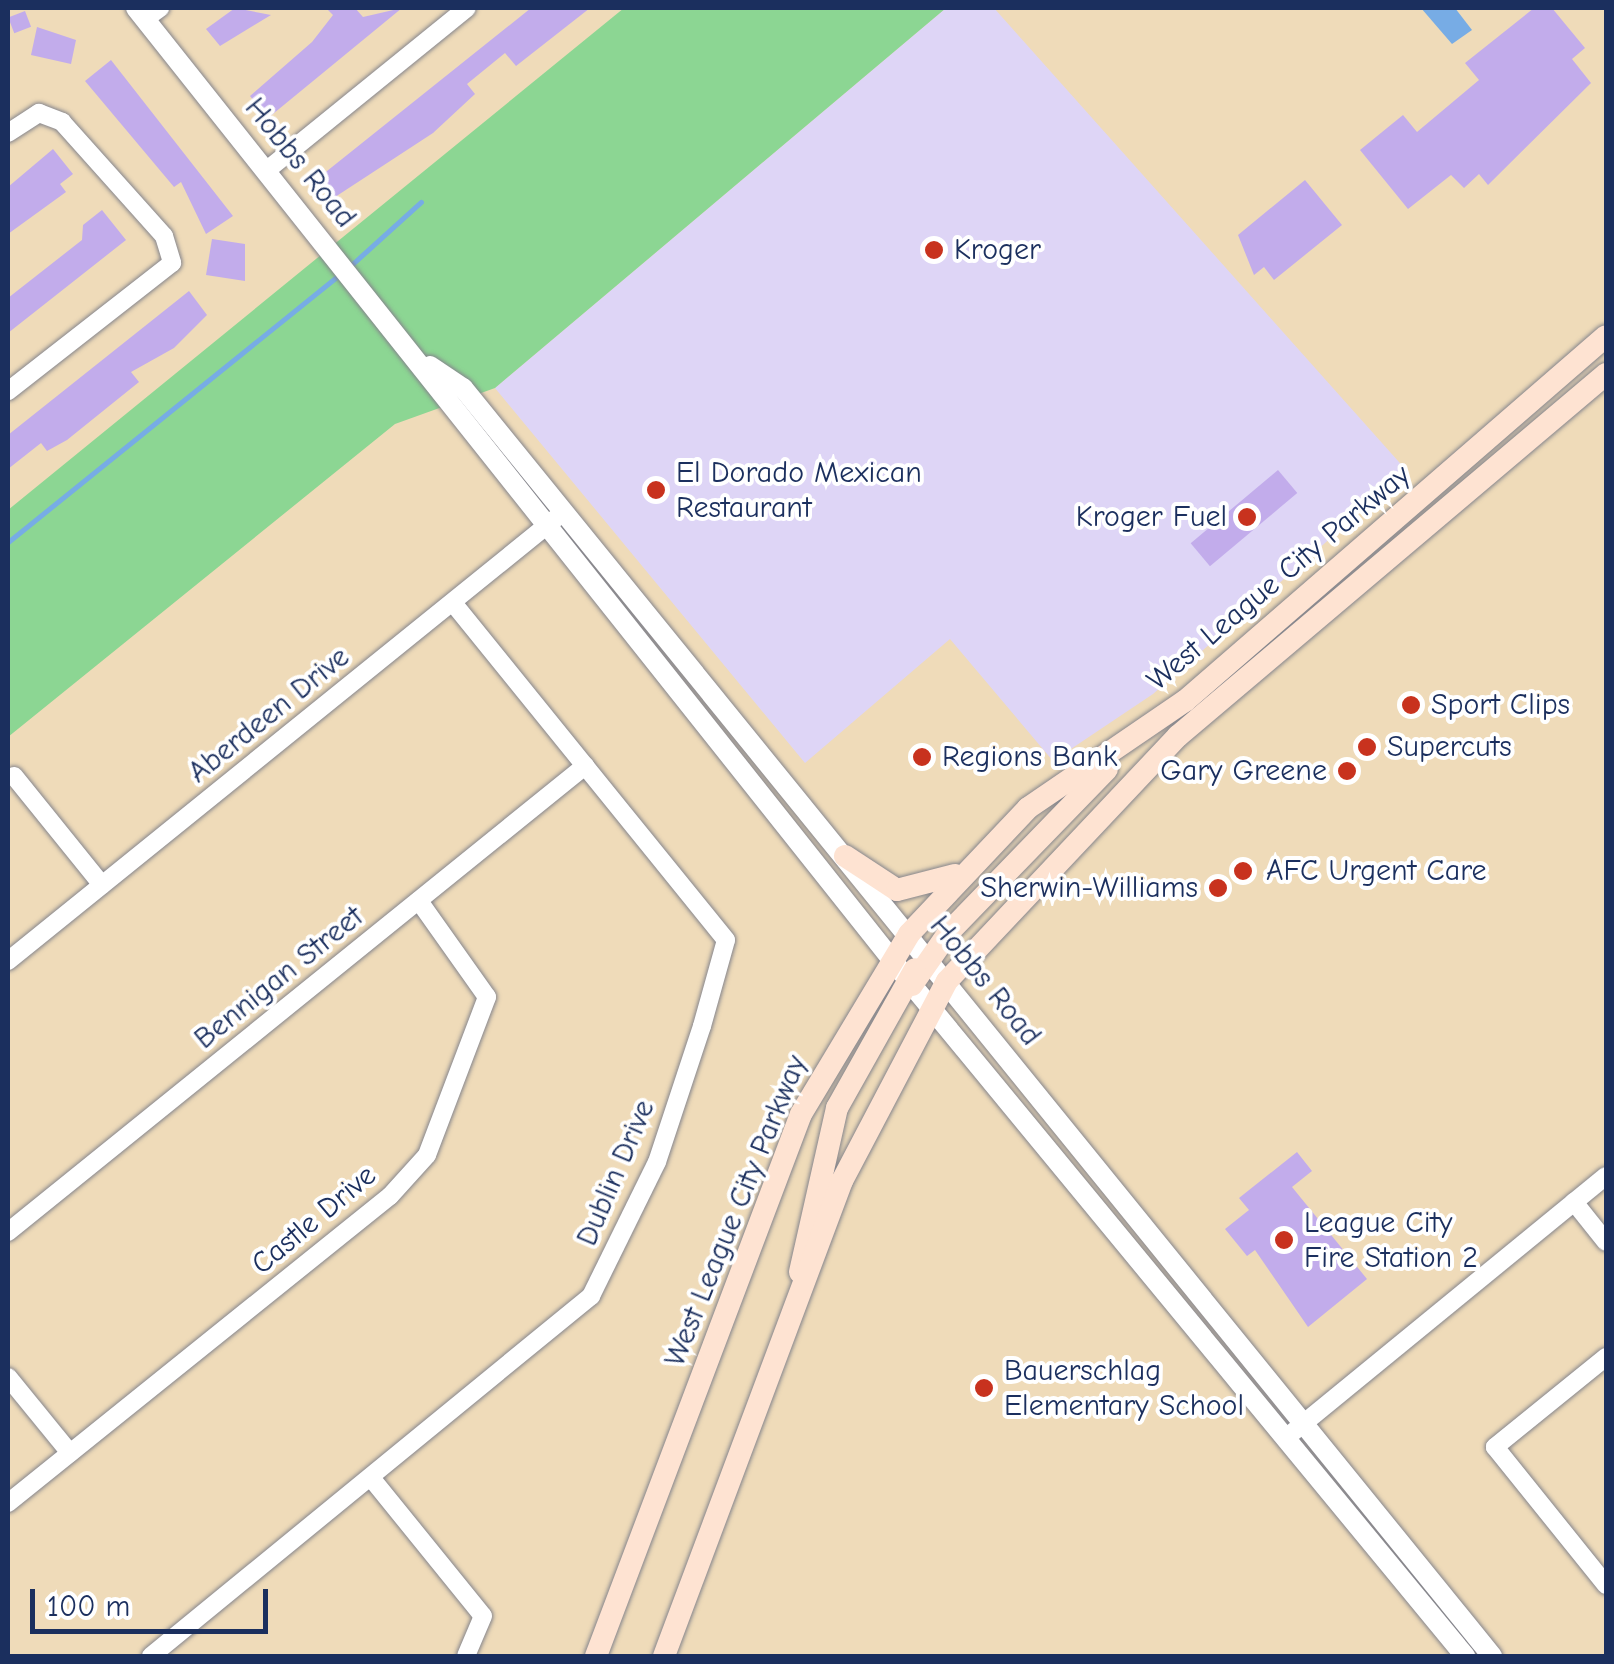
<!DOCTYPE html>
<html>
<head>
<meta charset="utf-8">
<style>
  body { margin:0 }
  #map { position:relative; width:1614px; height:1664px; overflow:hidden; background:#efdbb9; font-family:"Comic Neue",sans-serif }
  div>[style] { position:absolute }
  .built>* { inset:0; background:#ded5f6 }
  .green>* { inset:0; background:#8cd693 }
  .water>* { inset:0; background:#77ace5 }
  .stream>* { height:5px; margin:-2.5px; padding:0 2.5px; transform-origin:2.5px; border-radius:2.5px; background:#77ace5 }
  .building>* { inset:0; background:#c2aceb; transform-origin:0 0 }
  .roads { filter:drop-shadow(0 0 2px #85858c) drop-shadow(0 0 2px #85858c) }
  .minor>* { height:18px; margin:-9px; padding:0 9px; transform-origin:9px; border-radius:9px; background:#fff }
  .tertiary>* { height:20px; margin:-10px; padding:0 10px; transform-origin:10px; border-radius:10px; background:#fff }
  .secondary>* { height:22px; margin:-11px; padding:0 11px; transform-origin:11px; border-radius:11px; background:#fee3d2 }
  .dots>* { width:28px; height:28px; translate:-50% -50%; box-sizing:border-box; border:5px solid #fff; border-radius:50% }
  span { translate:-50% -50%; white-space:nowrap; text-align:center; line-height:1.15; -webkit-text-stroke:8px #fff; paint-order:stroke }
  .street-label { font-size:30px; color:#1b2f5e }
  .poi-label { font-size:30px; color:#1b2f5e }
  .left { translate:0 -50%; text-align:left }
  .right { translate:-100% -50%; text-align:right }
  .frame { position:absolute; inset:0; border:10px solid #1b2f5e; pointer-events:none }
  .scale { position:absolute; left:30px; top:1589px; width:238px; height:45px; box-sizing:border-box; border:5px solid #1b2f5e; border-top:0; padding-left:12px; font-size:30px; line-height:35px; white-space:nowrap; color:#1b2f5e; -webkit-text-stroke:8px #fff; paint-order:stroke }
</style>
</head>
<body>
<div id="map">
  <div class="built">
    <div style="clip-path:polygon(946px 8px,994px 8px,1407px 471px,1153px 694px,1053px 761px,950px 639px,805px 763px,495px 388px)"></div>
  </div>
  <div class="green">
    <div style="clip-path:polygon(624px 8px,946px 8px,495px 388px,395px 424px,8px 737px,8px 510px)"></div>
  </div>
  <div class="water">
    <div style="clip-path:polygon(1421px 8px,1455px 8px,1472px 30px,1452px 44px)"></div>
  </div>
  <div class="stream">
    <div style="left:349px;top:267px;width:97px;rotate:-42.1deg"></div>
    <div style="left:8px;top:542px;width:428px;rotate:-38.9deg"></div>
  </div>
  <div class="building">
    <div style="clip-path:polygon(235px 8px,271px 15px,220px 46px,206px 29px)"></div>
    <div style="clip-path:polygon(326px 8px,355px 8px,363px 17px,402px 8px,268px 118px,250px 96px,312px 42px,333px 15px)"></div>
    <div style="clip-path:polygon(531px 8px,590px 8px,516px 66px,505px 53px,467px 84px,475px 94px,433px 133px,332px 199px,317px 179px)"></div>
    <div style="clip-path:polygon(1534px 8px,1552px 8px,1585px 48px,1572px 59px,1591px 83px,1488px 185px,1479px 174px,1464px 188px,1451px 175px,1408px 209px,1360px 150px,1403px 115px,1417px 132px,1479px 80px,1465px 63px)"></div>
    <div style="left:25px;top:11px;width:17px;height:18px;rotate:69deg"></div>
    <div style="clip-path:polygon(37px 27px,76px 40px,71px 64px,31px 55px)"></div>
    <div style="clip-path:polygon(111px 60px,233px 216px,206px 234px,181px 182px,174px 187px,85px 81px)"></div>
    <div style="clip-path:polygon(53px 149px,73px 174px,60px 184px,66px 192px,8px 234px,8px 187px)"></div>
    <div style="clip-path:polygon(1305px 180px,1342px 225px,1274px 280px,1264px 267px,1254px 275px,1238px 235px)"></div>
    <div style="clip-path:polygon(102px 210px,126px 240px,8px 333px,8px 298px,82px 240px,83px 225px)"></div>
    <div style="clip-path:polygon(212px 239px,245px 244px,245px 281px,206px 275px)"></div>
    <div style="clip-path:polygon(189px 291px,207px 315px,174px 348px,131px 372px,139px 382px,67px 440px,47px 451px,41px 443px,8px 469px,8px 435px)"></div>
    <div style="left:1278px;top:470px;width:30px;height:114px;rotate:50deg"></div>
    <div style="clip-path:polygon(1297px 1152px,1312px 1171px,1292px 1187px,1367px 1279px,1308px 1327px,1255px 1250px,1247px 1256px,1225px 1229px,1249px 1210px,1239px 1198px)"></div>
  </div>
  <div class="roads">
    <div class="minor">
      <div style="left:145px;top:19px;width:19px;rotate:-36deg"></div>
      <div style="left:8px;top:133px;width:37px;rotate:-33deg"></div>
      <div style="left:39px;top:113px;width:25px;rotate:21deg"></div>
      <div style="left:62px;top:122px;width:153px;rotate:48.2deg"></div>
      <div style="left:164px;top:236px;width:28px;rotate:73deg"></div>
      <div style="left:172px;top:263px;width:208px;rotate:142deg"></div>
      <div style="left:267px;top:170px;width:257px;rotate:-39deg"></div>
      <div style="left:14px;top:776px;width:140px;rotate:51.1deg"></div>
      <div style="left:8px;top:961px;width:705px;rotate:-38.95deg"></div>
      <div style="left:1574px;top:1202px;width:51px;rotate:51.3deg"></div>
      <div style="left:8px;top:1232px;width:742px;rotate:-38.93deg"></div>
      <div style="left:1606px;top:1357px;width:143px;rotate:141deg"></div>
      <div style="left:1495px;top:1447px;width:177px;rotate:51.2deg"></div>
      <div style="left:8px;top:1377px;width:98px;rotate:50.8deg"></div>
      <div style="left:1293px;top:1432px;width:404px;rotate:-39.3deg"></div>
      <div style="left:372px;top:1479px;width:176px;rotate:51deg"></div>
      <div style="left:483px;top:1616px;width:43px;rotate:113deg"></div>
      <div style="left:8px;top:1503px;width:490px;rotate:-38.8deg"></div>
      <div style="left:390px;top:1196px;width:55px;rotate:-47.9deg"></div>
      <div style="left:427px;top:1155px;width:169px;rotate:-69.2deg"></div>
      <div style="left:487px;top:997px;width:118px;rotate:-125.3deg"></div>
      <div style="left:151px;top:1656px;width:569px;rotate:-39.29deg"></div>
      <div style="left:591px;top:1296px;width:149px;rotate:-63.8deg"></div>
      <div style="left:657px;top:1162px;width:143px;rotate:-71.7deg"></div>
      <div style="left:702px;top:1026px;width:89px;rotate:-74.4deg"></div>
      <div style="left:726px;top:940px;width:432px;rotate:-129deg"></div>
    </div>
    <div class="tertiary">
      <div style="left:136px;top:8px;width:1248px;rotate:51.54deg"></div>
      <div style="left:912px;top:985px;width:870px;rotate:50.51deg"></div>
      <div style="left:430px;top:366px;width:40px;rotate:34deg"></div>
      <div style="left:463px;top:388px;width:1633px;rotate:50.94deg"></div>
    </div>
    <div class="secondary">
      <div style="left:845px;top:856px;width:62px;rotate:33.2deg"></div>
      <div style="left:897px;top:890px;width:60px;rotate:-14.5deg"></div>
      <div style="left:912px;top:985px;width:65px;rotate:-55.1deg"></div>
      <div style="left:949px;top:932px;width:227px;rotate:-45.9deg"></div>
      <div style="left:800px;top:1272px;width:168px;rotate:-77.3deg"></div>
      <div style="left:837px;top:1108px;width:159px;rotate:-60.7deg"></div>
      <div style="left:596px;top:1656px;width:579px;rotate:-69.28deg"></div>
      <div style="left:801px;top:1114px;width:210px;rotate:-59deg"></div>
      <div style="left:909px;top:934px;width:173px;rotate:-46.6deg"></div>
      <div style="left:1028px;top:808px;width:190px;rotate:-34.3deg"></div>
      <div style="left:1185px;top:701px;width:557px;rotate:-40.92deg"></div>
      <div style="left:664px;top:1656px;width:507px;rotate:-69.46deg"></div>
      <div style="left:842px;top:1181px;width:226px;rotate:-62.3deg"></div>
      <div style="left:947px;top:981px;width:337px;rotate:-46.7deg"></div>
      <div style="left:1178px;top:736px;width:561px;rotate:-40.22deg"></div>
    </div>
  </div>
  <div class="dots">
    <div style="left:934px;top:250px;background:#c8321e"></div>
    <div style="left:656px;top:490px;background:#c8321e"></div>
    <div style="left:1247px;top:517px;background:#c8321e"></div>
    <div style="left:1411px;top:705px;background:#c8321e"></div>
    <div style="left:1367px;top:747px;background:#c8321e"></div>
    <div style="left:922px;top:757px;background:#c8321e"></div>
    <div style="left:1347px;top:771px;background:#c8321e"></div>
    <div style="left:1243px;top:871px;background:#c8321e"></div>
    <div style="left:1218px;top:888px;background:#c8321e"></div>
    <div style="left:1284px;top:1240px;background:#c8321e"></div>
    <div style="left:984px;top:1388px;background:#c8321e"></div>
  </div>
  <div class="street-label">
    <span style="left:300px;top:163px;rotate:51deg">Hobbs Road</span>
    <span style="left:1279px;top:578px;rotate:-40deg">West League City Parkway</span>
    <span style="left:269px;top:715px;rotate:-39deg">Aberdeen Drive</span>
    <span style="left:279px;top:978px;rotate:-39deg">Bennigan Street</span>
    <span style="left:985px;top:981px;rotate:51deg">Hobbs Road</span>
    <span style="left:616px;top:1173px;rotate:-67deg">Dublin Drive</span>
    <span style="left:736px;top:1211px;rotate:-68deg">West League City Parkway</span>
    <span style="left:314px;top:1220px;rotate:-40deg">Castle Drive</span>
  </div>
  <div class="poi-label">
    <span class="left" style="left:954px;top:250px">Kroger</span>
    <span class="left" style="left:676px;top:490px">El Dorado Mexican<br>Restaurant</span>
    <span class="right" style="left:1227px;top:517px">Kroger Fuel</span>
    <span class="left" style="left:1431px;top:705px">Sport Clips</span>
    <span class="left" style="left:1387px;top:747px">Supercuts</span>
    <span class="left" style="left:942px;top:757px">Regions Bank</span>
    <span class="right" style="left:1327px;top:771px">Gary Greene</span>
    <span class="left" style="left:1266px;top:871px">AFC Urgent Care</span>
    <span class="right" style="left:1198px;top:888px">Sherwin-Williams</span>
    <span class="left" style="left:1304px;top:1240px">League City<br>Fire Station 2</span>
    <span class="left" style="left:1004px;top:1388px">Bauerschlag<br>Elementary School</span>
  </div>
  <div class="frame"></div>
  <div class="scale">100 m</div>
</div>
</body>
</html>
